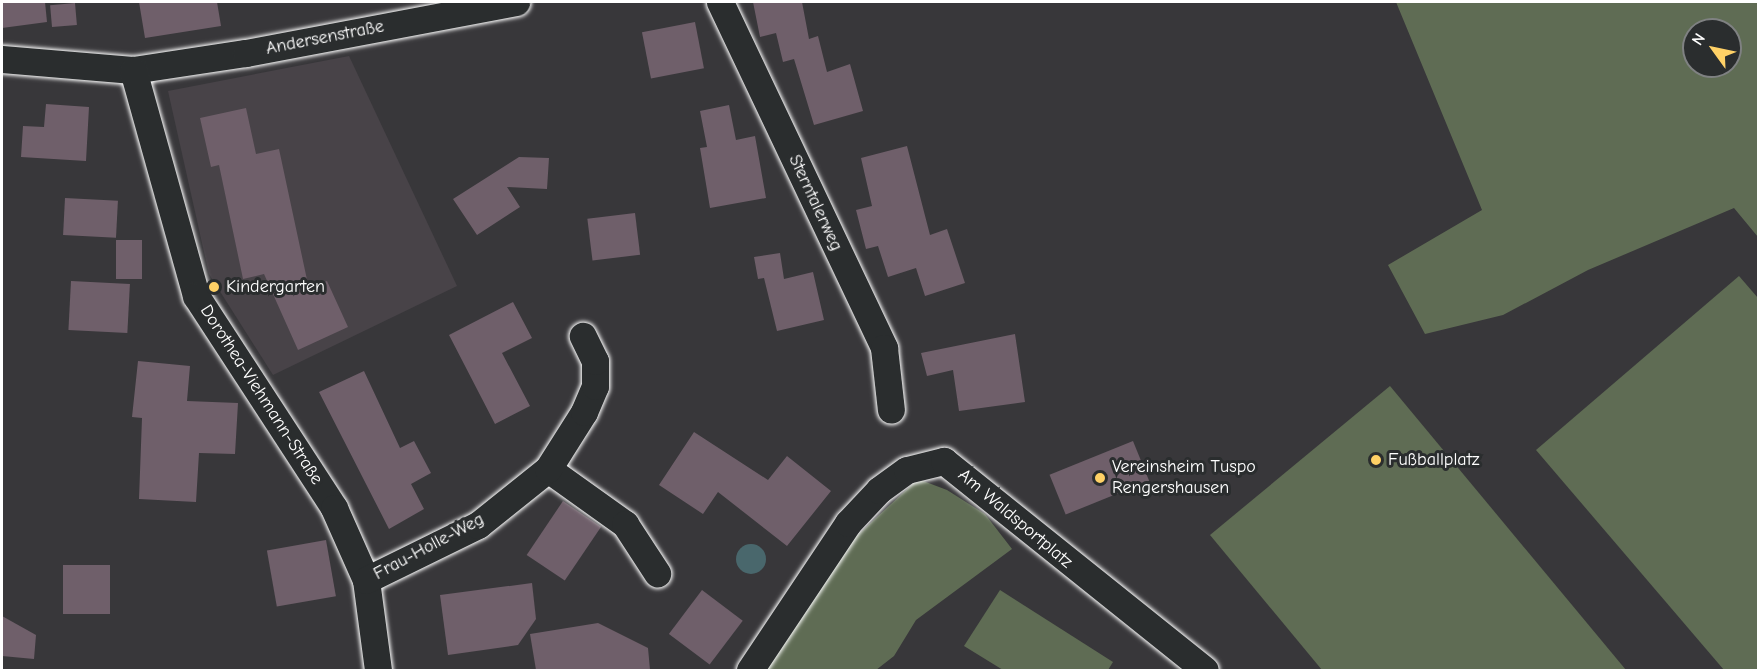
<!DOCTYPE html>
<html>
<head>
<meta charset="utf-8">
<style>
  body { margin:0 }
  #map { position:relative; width:1760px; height:672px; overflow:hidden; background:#38373a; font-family:"Comic Neue",sans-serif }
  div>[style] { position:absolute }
  .built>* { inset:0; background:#484348 }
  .green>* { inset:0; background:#5f6c54 }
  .water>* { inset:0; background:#49676c }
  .round { border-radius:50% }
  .building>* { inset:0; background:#6f5f6a; transform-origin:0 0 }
  .roads { filter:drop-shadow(0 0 2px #fff) drop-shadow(0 0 2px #fff) }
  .minor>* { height:27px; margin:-13.5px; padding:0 13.5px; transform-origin:13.5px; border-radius:13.5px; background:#2a2d2e }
  .dots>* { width:16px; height:16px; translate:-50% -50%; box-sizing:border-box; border:3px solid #2a2d2e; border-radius:50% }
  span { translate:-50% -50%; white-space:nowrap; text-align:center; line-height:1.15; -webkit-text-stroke:6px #2a2d2e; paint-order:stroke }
  .street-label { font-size:18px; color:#fff }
  .poi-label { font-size:18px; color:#fff }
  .left { translate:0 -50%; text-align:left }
  .frame { position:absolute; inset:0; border:3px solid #fff; pointer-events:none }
  .north { position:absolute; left:1682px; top:18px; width:60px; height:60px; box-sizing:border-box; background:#2a2d2e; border:2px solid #7f8182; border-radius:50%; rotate:303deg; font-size:16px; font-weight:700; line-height:24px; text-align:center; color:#fff }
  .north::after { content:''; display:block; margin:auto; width:21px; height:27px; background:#ffd166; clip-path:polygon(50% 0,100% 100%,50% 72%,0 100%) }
</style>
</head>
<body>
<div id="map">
  <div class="built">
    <div style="clip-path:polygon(349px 56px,457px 286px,273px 375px,209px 274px,168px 91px)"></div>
  </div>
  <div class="green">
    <div style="clip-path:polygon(evenodd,1396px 2px,1758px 2px,1758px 237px,1734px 208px,1588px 270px,1503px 315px,1425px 334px,1388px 265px,1482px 210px,1396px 2px,1694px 30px,1730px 30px,1730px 66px,1694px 66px,1694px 30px)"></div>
    <div style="clip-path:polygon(1739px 276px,1758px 298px,1758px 670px,1724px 670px,1536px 450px)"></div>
    <div style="clip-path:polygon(1390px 386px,1626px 670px,1322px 670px,1210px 535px)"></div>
    <div style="clip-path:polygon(918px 479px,947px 490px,985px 514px,1012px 549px,916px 620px,894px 656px,876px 670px,766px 670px,851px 541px)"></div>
    <div style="clip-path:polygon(1000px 590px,1113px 662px,1108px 670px,1003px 670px,964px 646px)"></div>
  </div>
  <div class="water">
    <div class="round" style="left:736px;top:544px;width:30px;height:30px"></div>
  </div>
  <div class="building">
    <div style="clip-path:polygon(2px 2px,45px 2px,47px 22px,2px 28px)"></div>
    <div style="clip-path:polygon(139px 2px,217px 2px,221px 26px,145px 38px)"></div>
    <div style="clip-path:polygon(753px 2px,802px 2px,809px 39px,818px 36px,827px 72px,850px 64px,863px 111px,814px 125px,794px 59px,783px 62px,776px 33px,760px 37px)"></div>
    <div style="left:75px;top:3px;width:22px;height:25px;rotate:85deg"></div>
    <div style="left:695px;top:22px;width:47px;height:54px;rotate:79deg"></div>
    <div style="clip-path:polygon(46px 104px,89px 107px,86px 161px,21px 157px,23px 126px,44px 127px)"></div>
    <div style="clip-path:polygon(729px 105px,736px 140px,755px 136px,766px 198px,710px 208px,700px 148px,707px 147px,700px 111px)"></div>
    <div style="clip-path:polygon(246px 108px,256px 154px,279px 149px,309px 289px,327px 281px,348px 327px,298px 350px,264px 274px,243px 279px,219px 165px,211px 167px,200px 118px)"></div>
    <div style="clip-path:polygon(907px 146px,930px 235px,947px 229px,965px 283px,925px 296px,916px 268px,888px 277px,878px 246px,866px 249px,856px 210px,872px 206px,861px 158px)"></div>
    <div style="clip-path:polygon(519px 157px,549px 158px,547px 189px,507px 187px,520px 207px,477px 235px,453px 199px)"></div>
    <div style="left:65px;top:198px;width:53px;height:37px;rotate:3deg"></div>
    <div style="left:635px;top:213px;width:42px;height:48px;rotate:83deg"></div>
    <div style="left:116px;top:240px;width:26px;height:39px"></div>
    <div style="clip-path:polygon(780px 253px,784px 279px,813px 272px,824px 320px,777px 331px,764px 278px,758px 279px,754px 257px)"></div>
    <div style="left:71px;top:281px;width:59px;height:49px;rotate:3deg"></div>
    <div style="clip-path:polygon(513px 302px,532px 338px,502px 353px,530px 406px,495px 424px,449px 335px)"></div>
    <div style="clip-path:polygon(1015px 334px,1025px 402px,959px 411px,953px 370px,927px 376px,921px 353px)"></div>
    <div style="clip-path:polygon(138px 361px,190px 366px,187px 401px,238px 403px,235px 454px,199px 453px,196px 502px,139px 499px,142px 418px,132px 417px)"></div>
    <div style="clip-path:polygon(364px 371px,400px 448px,414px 441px,431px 473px,411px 484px,424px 509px,389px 529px,319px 392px)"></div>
    <div style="clip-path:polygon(694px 432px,768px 480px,787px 456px,831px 491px,787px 546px,718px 492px,703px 514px,659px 485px)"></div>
    <div style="left:1133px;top:441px;width:43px;height:90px;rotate:68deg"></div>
    <div style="left:563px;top:501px;width:46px;height:65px;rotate:34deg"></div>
    <div style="left:326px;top:540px;width:57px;height:60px;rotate:80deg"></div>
    <div style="left:63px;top:565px;width:47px;height:49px"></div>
    <div style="clip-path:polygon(532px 583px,536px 619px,518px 645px,448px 655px,440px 595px)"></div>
    <div style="left:702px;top:590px;width:51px;height:55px;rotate:37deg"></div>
    <div style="clip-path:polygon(2px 616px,36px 635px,34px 659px,2px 656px)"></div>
    <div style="clip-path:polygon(598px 623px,648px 648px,650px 670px,536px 670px,530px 634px)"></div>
  </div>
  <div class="roads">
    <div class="minor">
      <div style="left:720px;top:2px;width:383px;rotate:64.6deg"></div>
      <div style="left:884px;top:348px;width:62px;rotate:83.6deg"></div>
      <div style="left:2px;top:59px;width:131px;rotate:4.8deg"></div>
      <div style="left:133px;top:70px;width:114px;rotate:-8.6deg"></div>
      <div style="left:246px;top:53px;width:275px;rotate:-10.7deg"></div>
      <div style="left:133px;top:70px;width:235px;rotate:74.4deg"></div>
      <div style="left:196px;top:296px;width:253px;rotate:56.9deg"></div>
      <div style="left:334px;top:508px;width:79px;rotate:66deg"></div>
      <div style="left:366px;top:580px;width:91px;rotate:82.4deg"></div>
      <div style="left:548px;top:469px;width:95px;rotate:35.5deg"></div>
      <div style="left:625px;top:524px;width:59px;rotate:56.9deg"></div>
      <div style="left:366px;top:580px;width:125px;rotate:-26.2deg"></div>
      <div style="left:478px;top:525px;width:90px;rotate:-38.7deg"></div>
      <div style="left:548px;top:469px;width:67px;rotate:-57.7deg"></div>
      <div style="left:584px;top:412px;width:28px;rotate:-67deg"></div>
      <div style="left:595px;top:386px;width:25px;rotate:-90deg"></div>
      <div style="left:595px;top:361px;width:28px;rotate:-116deg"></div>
      <div style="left:750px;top:670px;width:177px;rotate:-56.3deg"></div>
      <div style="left:848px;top:523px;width:45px;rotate:-46.8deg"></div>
      <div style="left:879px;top:490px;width:34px;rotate:-36deg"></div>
      <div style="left:907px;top:470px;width:38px;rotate:-14deg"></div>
      <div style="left:944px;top:461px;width:334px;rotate:38.7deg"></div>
    </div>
  </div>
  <div class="dots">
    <div style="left:214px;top:287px;background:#ffd166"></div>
    <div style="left:1376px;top:460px;background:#ffd166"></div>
    <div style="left:1100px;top:478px;background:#ffd166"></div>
  </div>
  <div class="street-label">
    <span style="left:325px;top:38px;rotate:-11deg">Andersenstraße</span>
    <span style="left:815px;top:203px;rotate:65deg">Sterntalerweg</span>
    <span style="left:261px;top:395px;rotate:57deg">Dorothea-Viehmann-Straße</span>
    <span style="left:1015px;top:519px;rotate:40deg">Am Waldsportplatz</span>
    <span style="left:429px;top:547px;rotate:-28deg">Frau-Holle-Weg</span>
  </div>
  <div class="poi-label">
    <span class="left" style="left:226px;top:287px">Kindergarten</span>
    <span class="left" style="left:1388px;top:460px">Fußballplatz</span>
    <span class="left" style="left:1112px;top:478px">Vereinsheim Tuspo<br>Rengershausen</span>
  </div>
  <div class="frame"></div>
  <div class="north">N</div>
</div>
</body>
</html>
